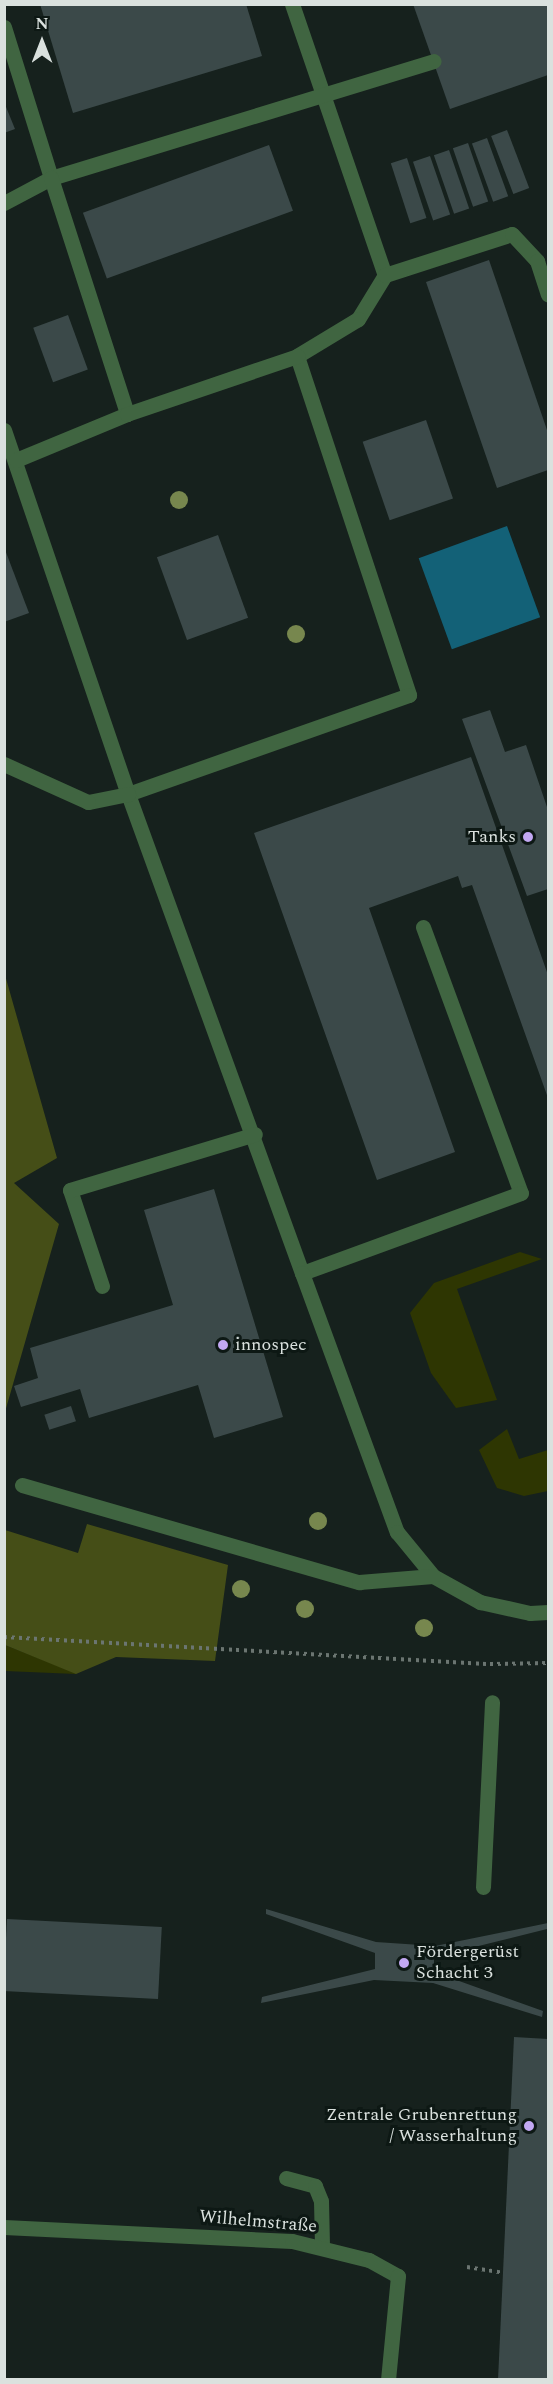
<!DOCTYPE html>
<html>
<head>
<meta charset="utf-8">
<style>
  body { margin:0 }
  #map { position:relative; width:553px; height:2384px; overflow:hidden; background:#16211d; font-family:Spectral,serif }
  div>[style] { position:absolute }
  .green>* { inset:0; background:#2e3602 }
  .forest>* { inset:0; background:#454e17 }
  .water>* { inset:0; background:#136177; transform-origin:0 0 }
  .building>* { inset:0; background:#3b4949; transform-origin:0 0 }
  .path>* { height:4px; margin-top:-2px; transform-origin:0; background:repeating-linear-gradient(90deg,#6b7571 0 3px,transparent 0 7.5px) }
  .lane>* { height:15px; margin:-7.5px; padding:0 7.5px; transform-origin:7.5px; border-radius:7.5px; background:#406541 }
  .trees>* { width:18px; height:18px; margin:-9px; border-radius:50%; background:#77874e }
  .dots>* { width:16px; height:16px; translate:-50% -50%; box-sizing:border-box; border:3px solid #0d1814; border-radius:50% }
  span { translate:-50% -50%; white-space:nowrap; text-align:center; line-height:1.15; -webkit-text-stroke:6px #0d1814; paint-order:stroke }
  .poi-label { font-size:18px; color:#dae1de }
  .right { translate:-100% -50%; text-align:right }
  .left { translate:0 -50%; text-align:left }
  .street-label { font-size:18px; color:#dae1de }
  .frame { position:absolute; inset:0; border:6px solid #dae1de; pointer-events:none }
  .north { position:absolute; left:12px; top:12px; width:60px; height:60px; -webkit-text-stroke:4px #0d1814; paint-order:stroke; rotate:0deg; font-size:16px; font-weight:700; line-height:24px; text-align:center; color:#dae1de }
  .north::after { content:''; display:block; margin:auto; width:21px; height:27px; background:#dae1de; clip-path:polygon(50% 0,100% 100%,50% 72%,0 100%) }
</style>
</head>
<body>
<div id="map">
  <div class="green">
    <div style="clip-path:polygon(520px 1252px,542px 1259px,457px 1289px,497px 1400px,456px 1408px,431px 1373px,410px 1313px,434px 1283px)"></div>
    <div style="clip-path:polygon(507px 1429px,519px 1459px,548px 1450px,548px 1491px,524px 1496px,497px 1488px,479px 1450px)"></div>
    <div style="clip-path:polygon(5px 1645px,76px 1673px,76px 1674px,5px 1671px)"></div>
  </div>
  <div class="forest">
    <div style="clip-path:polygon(5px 975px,57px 1158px,14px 1183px,59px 1224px,5px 1412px)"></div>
    <div style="clip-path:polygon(87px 1524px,228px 1565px,215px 1661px,116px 1657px,76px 1674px,5px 1645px,5px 1530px,78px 1553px)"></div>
  </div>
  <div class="water">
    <div style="left:507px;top:526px;width:97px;height:94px;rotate:70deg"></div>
  </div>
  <div class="building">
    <div style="clip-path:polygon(40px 4px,246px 4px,262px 56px,73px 113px)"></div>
    <div style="clip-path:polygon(413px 4px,548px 4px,548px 75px,450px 109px)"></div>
    <div style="clip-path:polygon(4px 102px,15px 129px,4px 133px)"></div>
    <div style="left:507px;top:130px;width:62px;height:17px;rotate:69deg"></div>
    <div style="left:487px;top:138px;width:62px;height:16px;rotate:70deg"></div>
    <div style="left:468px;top:143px;width:62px;height:16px;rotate:71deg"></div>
    <div style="left:269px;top:145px;width:70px;height:198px;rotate:70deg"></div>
    <div style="left:449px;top:150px;width:62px;height:16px;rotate:71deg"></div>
    <div style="left:430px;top:156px;width:62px;height:18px;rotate:71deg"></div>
    <div style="left:407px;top:158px;width:63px;height:17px;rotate:72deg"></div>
    <div style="clip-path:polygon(489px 260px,548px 433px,548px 470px,497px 488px,426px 282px)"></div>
    <div style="left:68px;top:315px;width:58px;height:37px;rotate:70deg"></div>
    <div style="left:426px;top:420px;width:83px;height:67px;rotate:71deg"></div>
    <div style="left:218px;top:535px;width:88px;height:65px;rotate:70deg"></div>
    <div style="clip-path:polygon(4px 547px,29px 613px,4px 622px)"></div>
    <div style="clip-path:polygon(490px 710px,505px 752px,526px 745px,548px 810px,548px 889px,527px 896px,462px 719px)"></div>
    <div style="clip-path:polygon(471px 757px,548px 975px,548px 1098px,472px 885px,462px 888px,458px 876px,369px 908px,455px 1152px,377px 1180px,254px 833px)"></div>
    <div style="clip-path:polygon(214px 1189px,283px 1417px,214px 1438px,198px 1385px,89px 1418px,80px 1389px,21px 1407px,14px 1386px,38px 1378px,30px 1348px,173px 1305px,144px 1210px)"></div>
    <div style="left:71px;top:1406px;width:16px;height:28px;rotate:72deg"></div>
    <div style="clip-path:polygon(266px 1909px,376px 1942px,435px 1946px,548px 1923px,547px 1929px,434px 1957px,434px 1972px,543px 2011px,542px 2017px,433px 1983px,374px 1980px,261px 2003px,262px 1997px,375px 1969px,375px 1953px,266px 1914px)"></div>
    <div style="left:7px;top:1919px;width:155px;height:72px;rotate:3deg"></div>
    <div style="clip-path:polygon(514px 2037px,548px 2039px,548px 2380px,498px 2380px)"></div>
  </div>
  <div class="path">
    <div style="left:4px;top:1637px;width:487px;rotate:3.2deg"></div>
    <div style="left:490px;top:1664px;width:58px;rotate:-1deg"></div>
    <div style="left:467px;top:2267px;width:36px;rotate:9deg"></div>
  </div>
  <div class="lane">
    <div style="left:292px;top:4px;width:287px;rotate:71.1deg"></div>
    <div style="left:385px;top:275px;width:52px;rotate:121.5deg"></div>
    <div style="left:358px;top:319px;width:71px;rotate:148.8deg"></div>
    <div style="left:297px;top:356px;width:357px;rotate:71.7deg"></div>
    <div style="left:409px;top:695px;width:298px;rotate:160.6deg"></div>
    <div style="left:128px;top:794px;width:510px;rotate:70.04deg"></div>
    <div style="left:4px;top:27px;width:158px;rotate:72.7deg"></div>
    <div style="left:51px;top:178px;width:400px;rotate:-17deg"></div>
    <div style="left:4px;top:203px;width:53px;rotate:-28deg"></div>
    <div style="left:51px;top:178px;width:248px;rotate:72.1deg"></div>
    <div style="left:385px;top:275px;width:133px;rotate:-17.9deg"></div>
    <div style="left:512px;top:234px;width:37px;rotate:47deg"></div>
    <div style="left:537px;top:261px;width:35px;rotate:72deg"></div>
    <div style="left:4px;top:430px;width:385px;rotate:71.2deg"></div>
    <div style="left:128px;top:794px;width:41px;rotate:168.7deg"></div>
    <div style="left:88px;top:802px;width:92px;rotate:-155.7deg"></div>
    <div style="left:16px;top:460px;width:120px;rotate:-22.5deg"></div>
    <div style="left:127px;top:414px;width:180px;rotate:-18.8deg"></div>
    <div style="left:423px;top:927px;width:283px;rotate:69.8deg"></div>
    <div style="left:521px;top:1193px;width:233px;rotate:159.9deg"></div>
    <div style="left:302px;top:1273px;width:276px;rotate:69.9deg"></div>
    <div style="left:397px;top:1532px;width:57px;rotate:50.7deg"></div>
    <div style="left:433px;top:1576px;width:54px;rotate:29deg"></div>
    <div style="left:480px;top:1602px;width:51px;rotate:12.4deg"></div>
    <div style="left:530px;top:1613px;width:18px;rotate:-3deg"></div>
    <div style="left:102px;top:1286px;width:101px;rotate:-108.4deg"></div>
    <div style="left:70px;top:1190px;width:193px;rotate:-16.8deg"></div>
    <div style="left:22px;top:1485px;width:351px;rotate:16.1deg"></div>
    <div style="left:359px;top:1582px;width:74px;rotate:-4.6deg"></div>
    <div style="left:483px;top:1887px;width:185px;rotate:-87.2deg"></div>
    <div style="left:286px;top:2178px;width:30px;rotate:15deg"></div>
    <div style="left:315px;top:2186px;width:16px;rotate:68deg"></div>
    <div style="left:321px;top:2201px;width:45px;rotate:88.7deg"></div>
    <div style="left:4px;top:2227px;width:288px;rotate:2.8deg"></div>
    <div style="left:292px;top:2241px;width:79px;rotate:13.9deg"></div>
    <div style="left:369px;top:2260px;width:33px;rotate:29deg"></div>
    <div style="left:398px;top:2276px;width:104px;rotate:95.5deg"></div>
  </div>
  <div class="trees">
    <div style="left:179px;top:500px"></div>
    <div style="left:296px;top:634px"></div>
    <div style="left:318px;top:1521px"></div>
    <div style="left:241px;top:1589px"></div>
    <div style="left:305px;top:1609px"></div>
    <div style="left:424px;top:1628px"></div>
  </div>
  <div class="dots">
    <div style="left:528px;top:837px;background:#c2a8f2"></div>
    <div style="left:223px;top:1345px;background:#c2a8f2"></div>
    <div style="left:404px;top:1963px;background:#c2a8f2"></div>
    <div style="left:529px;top:2126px;background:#c2a8f2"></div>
  </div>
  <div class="poi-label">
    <span class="right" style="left:516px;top:837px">Tanks</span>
    <span class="left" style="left:235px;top:1345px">innospec</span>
    <span class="left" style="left:416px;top:1963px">Fördergerüst<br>Schacht 3</span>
    <span class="right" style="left:517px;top:2126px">Zentrale Grubenrettung<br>/ Wasserhaltung</span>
  </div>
  <div class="street-label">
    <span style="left:258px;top:2222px;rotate:5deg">Wilhelmstraße</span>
  </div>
  <div class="frame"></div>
  <div class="north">N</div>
</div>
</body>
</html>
